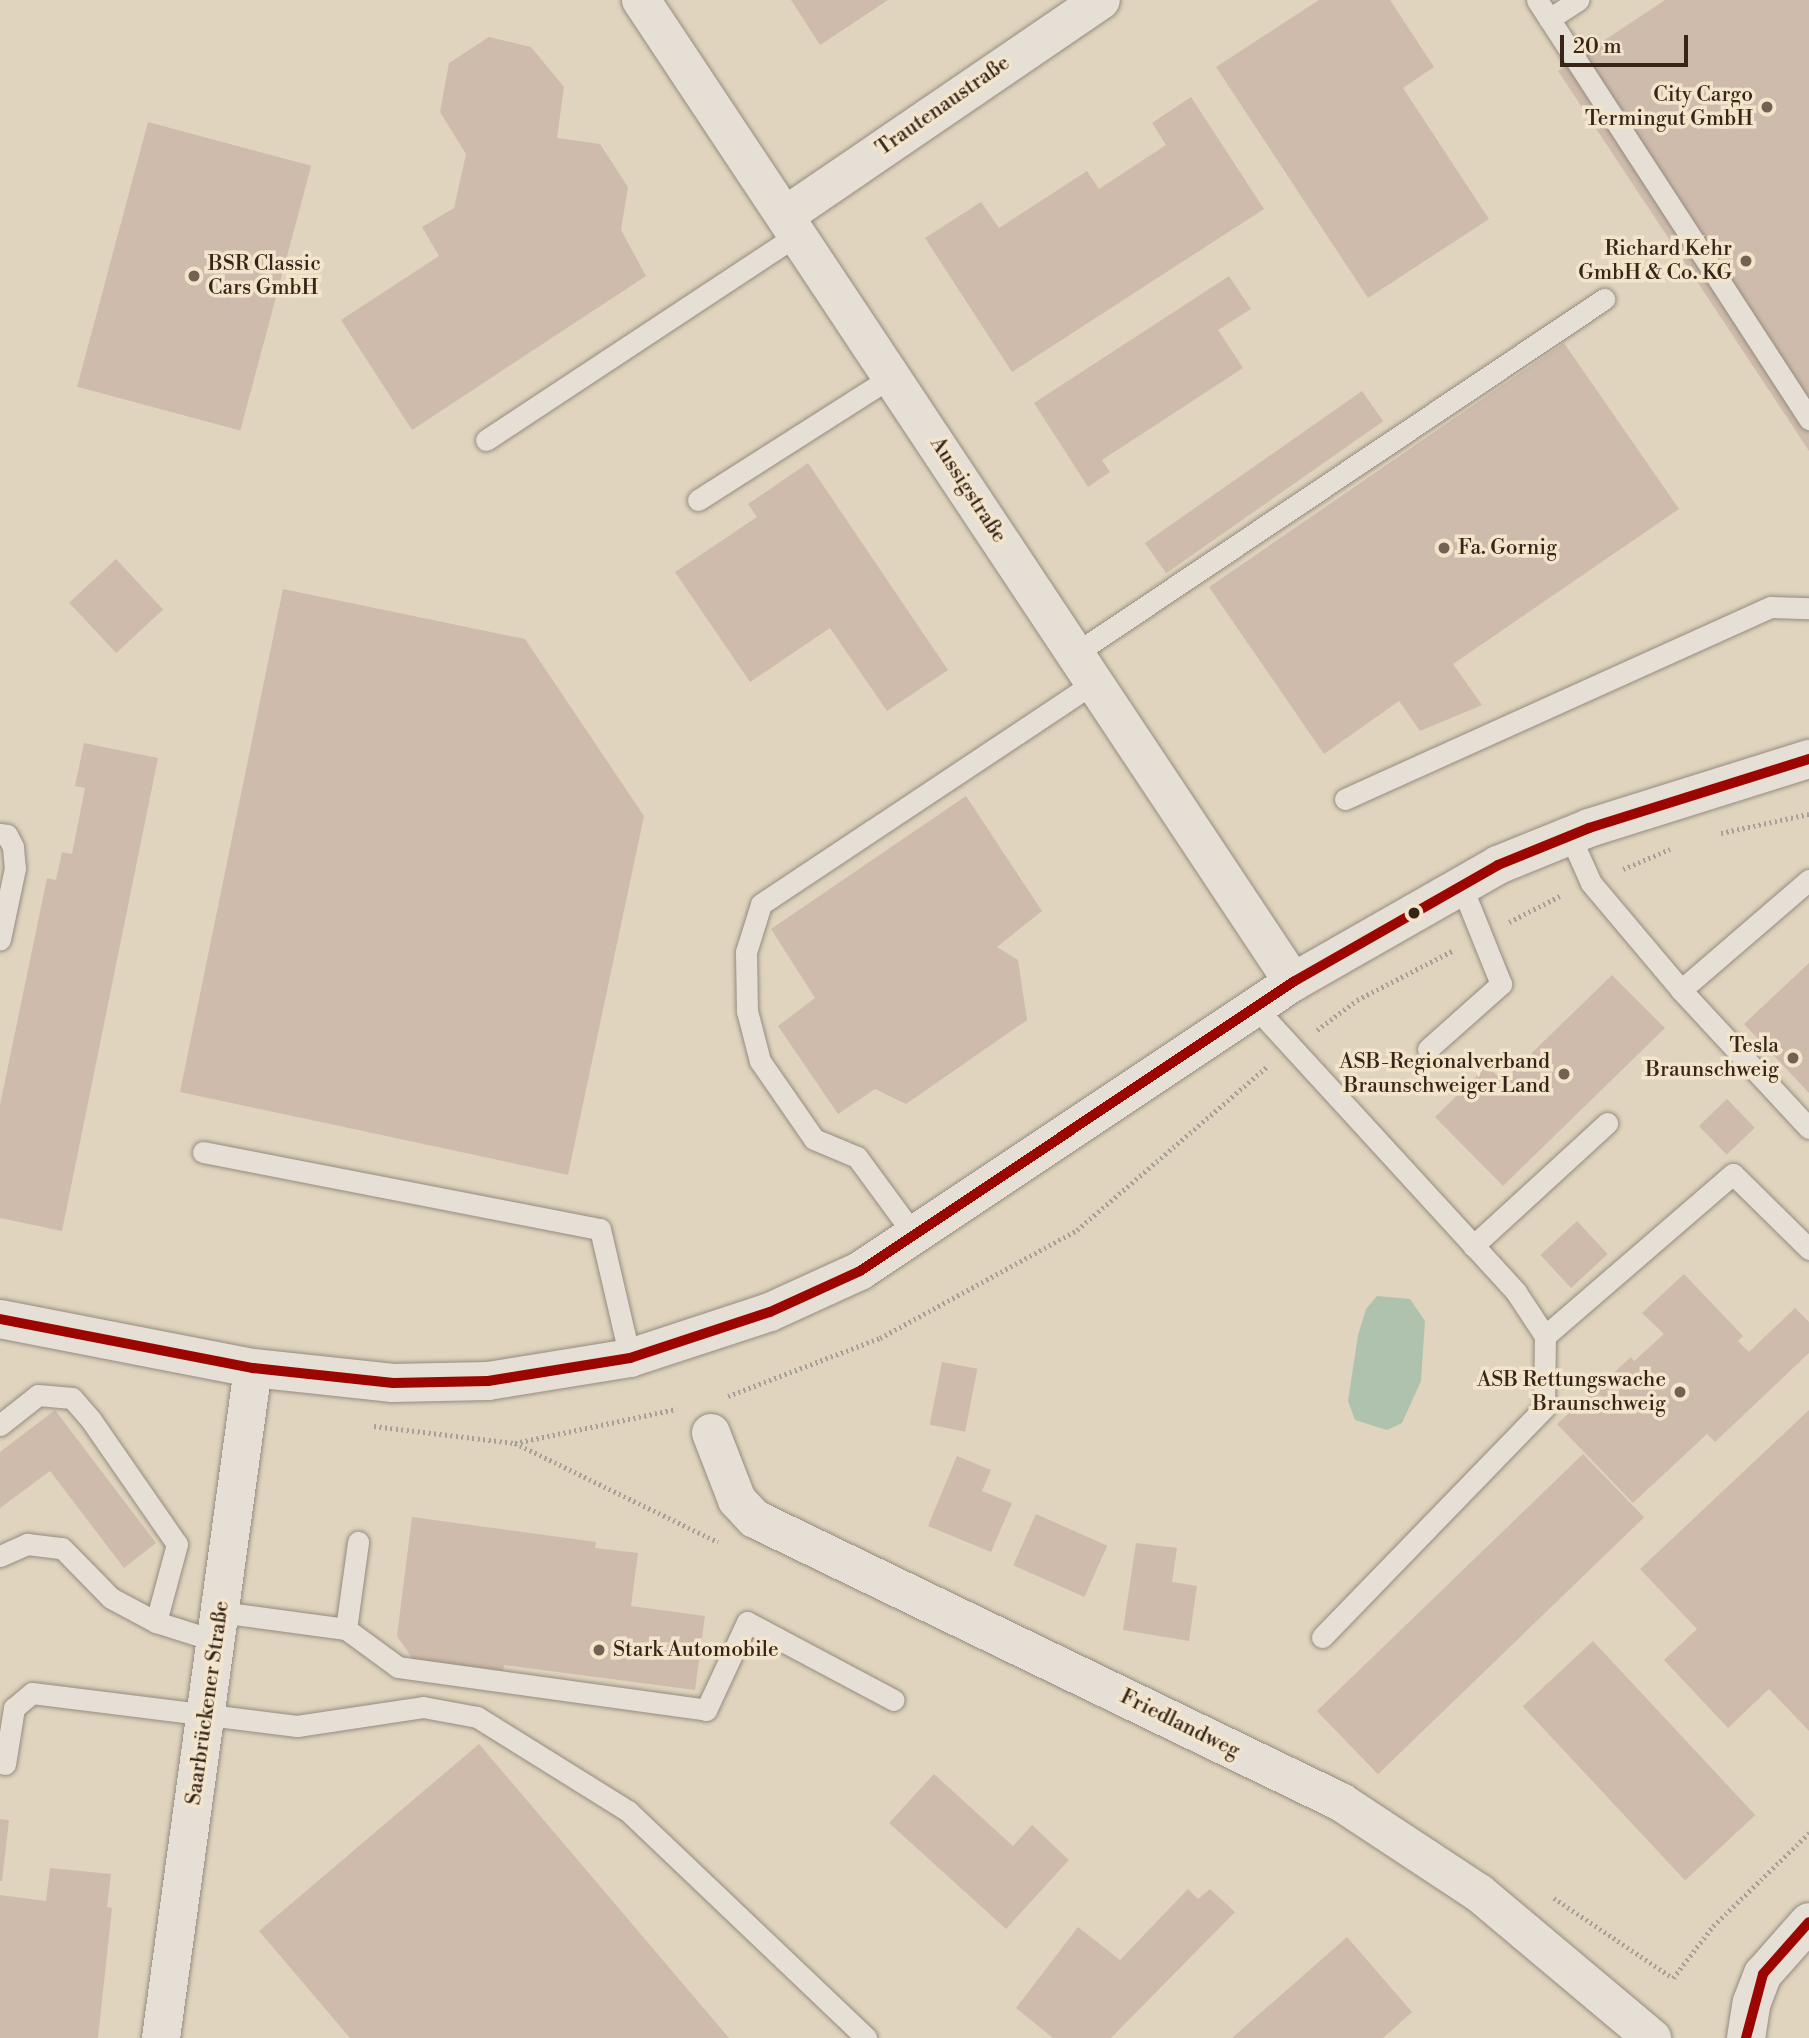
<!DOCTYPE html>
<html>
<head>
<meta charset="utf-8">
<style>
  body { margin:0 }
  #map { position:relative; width:1809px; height:2038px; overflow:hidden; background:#e0d4be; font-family:"Libre Bodoni",serif }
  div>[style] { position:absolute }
  .water>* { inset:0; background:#afc2ae }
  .building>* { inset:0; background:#cebbac; transform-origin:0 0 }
  .path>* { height:4.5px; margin-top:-2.25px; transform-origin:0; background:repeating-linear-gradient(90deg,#a6a097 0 2px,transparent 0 5.5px) }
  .roads { filter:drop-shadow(0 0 2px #958c7f) drop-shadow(0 0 2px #958c7f) }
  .service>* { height:21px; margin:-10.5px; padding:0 10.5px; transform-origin:10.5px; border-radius:10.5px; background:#e5dfd5 }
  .minor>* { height:38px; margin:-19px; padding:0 19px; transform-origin:19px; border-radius:19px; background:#e5dfd5 }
  .tertiary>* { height:38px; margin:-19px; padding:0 19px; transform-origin:19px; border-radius:19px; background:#e5dfd5 }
  .bus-1>* { height:10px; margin:-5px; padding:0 5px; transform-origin:5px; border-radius:5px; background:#9b0600 }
  .dots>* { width:19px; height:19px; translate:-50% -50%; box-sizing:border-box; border:4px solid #f3e5cc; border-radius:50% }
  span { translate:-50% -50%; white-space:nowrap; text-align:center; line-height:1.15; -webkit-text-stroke:7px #f3e5cc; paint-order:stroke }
  .poi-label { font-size:21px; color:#382518 }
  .right { translate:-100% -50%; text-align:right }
  .left { translate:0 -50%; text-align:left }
  .street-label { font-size:21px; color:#382518 }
  .scale { position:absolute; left:1560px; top:35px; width:128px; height:32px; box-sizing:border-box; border:4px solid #382518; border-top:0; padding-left:9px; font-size:21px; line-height:24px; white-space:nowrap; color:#382518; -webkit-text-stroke:5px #f3e5cc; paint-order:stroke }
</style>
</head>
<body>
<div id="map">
  <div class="water">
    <div style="clip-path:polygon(1377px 1296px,1410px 1299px,1425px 1321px,1421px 1381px,1402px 1423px,1387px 1430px,1355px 1420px,1348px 1401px,1358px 1335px,1366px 1309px)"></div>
  </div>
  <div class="building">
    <div style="clip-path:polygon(791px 0,888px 0,820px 45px)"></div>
    <div style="clip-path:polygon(1319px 0,1390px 0,1434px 67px,1403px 88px,1489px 219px,1368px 298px,1216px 67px)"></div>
    <div style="clip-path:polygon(1665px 0,1809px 0,1809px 451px,1558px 71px)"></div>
    <div style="clip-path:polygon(489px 37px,531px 47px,564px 87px,557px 138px,600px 144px,628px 187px,621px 230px,646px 276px,412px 430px,341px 320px,439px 256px,422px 227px,454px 208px,466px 154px,440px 112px,449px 63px)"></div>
    <div style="clip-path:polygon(1191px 97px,1264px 209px,1012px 372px,925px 238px,981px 202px,999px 228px,1087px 171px,1099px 189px,1166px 145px,1152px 123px)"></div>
    <div style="left:148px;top:122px;width:169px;height:274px;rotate:15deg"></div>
    <div style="clip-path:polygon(1229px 276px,1251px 309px,1218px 330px,1243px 368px,1102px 460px,1110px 472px,1088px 487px,1034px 403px)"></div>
    <div style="clip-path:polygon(1564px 343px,1679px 509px,1453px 664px,1482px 705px,1420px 731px,1399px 701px,1324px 754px,1209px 587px)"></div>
    <div style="left:1362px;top:391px;width:37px;height:265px;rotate:55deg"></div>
    <div style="clip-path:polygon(808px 463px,948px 670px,887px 711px,830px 628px,750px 682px,675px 572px,757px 517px,748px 504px)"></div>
    <div style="left:116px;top:559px;width:69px;height:64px;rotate:47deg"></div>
    <div style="clip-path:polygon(283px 589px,525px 639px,644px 816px,568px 1175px,180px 1092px)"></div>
    <div style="clip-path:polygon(84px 743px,158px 758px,62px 1231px,0 1218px,0 1105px,47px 878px,56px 880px,62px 852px,72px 854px,85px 788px,75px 786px)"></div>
    <div style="clip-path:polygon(966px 796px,1042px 911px,997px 947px,1018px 960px,1027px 1020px,906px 1104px,875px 1089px,838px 1114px,778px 1026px,815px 998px,771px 929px)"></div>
    <div style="clip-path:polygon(1809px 963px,1809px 1093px,1744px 1024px)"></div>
    <div style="clip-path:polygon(1612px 975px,1665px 1028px,1503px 1186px,1435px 1117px,1487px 1066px,1503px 1081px)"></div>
    <div style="left:1727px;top:1099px;width:40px;height:39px;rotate:46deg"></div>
    <div style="left:1577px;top:1221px;width:45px;height:50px;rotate:47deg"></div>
    <div style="clip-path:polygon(1684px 1274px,1743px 1336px,1738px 1341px,1749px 1352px,1795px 1308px,1809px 1322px,1809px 1353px,1715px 1442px,1707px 1434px,1633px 1503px,1557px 1424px,1631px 1357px,1634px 1361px,1664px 1334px,1642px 1313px)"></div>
    <div style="left:942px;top:1362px;width:36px;height:64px;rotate:11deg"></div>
    <div style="clip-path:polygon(55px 1410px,156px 1543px,124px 1568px,50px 1471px,0 1508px,0 1452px)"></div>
    <div style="clip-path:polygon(1809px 1410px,1809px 1731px,1769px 1689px,1728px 1728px,1664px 1660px,1697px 1629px,1640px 1569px)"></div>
    <div style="left:1583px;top:1454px;width:88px;height:370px;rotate:46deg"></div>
    <div style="clip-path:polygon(957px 1456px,991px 1470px,982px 1491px,1012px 1503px,991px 1552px,928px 1526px)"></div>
    <div style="left:1036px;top:1514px;width:78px;height:56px;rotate:24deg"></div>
    <div style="clip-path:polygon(412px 1517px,596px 1542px,595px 1548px,638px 1553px,631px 1606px,705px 1616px,695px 1690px,504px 1665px,503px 1671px,413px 1659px,397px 1636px)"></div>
    <div style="clip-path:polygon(1136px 1543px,1177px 1548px,1172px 1582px,1197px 1586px,1189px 1641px,1123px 1630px)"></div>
    <div style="left:1593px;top:1641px;width:238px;height:96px;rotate:47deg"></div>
    <div style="clip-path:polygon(479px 1744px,729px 2038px,350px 2038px,259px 1931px)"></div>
    <div style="clip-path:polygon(934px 1774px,1013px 1846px,1032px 1825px,1069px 1860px,1006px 1929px,889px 1823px)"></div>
    <div style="clip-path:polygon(0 1819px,9px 1820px,2px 1881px,0 1881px)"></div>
    <div style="clip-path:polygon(50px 1868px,111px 1874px,107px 1907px,112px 1908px,98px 2038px,0 2038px,0 1895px,46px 1901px)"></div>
    <div style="clip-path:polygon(1188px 1889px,1198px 1899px,1210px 1889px,1235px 1912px,1111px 2038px,1053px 2038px,1016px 2008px,1078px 1927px,1120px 1960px)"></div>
    <div style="clip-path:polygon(1347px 1937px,1412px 2012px,1383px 2038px,1232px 2038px)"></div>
  </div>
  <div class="path">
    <div style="left:1721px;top:833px;width:90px;rotate:-12.2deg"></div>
    <div style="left:1623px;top:869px;width:51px;rotate:-23.1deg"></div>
    <div style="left:1509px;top:922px;width:57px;rotate:-27deg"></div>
    <div style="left:1317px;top:1030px;width:50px;rotate:-36.9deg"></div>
    <div style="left:1357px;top:1000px;width:109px;rotate:-27.3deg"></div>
    <div style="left:728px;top:1396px;width:163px;rotate:-20.9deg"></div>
    <div style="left:880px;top:1338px;width:225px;rotate:-28.7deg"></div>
    <div style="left:1077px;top:1230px;width:252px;rotate:-40.7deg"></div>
    <div style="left:374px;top:1426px;width:142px;rotate:6.9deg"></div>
    <div style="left:515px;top:1443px;width:165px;rotate:-11.9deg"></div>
    <div style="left:515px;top:1443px;width:226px;rotate:26deg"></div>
    <div style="left:1554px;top:1898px;width:143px;rotate:33.9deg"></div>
    <div style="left:1673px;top:1978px;width:66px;rotate:-52.4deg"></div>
    <div style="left:1713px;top:1926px;width:134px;rotate:-44.1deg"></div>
  </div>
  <div class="roads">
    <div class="service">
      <div style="left:1537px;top:0;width:500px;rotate:57deg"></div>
      <div style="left:1549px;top:19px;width:35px;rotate:-33deg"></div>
      <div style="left:486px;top:440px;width:374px;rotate:-33.4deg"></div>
      <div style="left:698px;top:500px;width:231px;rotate:-32.5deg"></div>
      <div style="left:1076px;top:653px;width:636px;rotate:-33.84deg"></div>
      <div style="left:1345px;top:799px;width:467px;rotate:-24.3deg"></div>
      <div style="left:1771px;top:607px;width:38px;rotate:2deg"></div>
      <div style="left:0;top:834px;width:7px;rotate:8deg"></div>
      <div style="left:7px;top:835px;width:13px;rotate:63deg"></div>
      <div style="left:13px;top:847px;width:21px;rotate:85deg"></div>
      <div style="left:15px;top:868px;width:73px;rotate:101.9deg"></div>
      <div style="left:1570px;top:836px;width:51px;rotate:65.9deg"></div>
      <div style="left:1591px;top:883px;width:140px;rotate:49.9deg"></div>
      <div style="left:1681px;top:990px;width:169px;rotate:-40.7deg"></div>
      <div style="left:1681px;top:990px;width:188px;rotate:47.2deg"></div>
      <div style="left:1256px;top:1008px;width:385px;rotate:47.5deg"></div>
      <div style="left:1516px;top:1292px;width:53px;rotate:56.6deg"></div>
      <div style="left:1545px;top:1336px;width:72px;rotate:90.8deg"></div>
      <div style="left:1544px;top:1408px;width:319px;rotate:134.1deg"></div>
      <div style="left:1428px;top:1049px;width:98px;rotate:-41.7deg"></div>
      <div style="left:1501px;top:984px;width:107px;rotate:-112deg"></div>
      <div style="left:203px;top:1152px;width:404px;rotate:11deg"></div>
      <div style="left:600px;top:1229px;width:132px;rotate:76.9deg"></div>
      <div style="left:915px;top:1236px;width:98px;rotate:-126.3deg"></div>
      <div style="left:857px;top:1157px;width:47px;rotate:-157.3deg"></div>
      <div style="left:814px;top:1139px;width:95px;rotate:-124.7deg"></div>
      <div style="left:760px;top:1061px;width:52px;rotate:-104.6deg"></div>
      <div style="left:747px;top:1011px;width:59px;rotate:-91deg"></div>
      <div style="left:746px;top:952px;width:50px;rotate:-72.6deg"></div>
      <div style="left:761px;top:904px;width:401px;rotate:-33.6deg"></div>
      <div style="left:1473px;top:1246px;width:182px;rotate:-42.5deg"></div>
      <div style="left:1545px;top:1336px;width:248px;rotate:-40.8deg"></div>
      <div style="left:1733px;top:1174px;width:107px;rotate:44.6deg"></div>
      <div style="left:0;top:1425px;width:48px;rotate:-38.3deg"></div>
      <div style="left:38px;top:1395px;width:34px;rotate:5deg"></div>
      <div style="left:72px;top:1398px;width:29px;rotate:49deg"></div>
      <div style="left:91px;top:1420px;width:151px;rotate:55.3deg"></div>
      <div style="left:177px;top:1544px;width:81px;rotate:105.1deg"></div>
      <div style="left:0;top:1556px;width:30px;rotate:-24deg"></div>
      <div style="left:27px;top:1544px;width:35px;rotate:7deg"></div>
      <div style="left:62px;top:1548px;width:70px;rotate:45.6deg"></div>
      <div style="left:111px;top:1598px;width:51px;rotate:28.1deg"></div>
      <div style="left:156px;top:1622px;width:63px;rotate:17.6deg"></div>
      <div style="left:220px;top:1612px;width:127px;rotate:7.7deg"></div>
      <div style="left:346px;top:1629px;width:64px;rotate:36.2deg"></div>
      <div style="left:398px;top:1667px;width:311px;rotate:7.9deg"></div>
      <div style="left:706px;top:1710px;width:97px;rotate:-65deg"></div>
      <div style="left:747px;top:1622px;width:166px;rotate:28deg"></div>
      <div style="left:346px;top:1629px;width:88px;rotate:-82.1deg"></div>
      <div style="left:5px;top:1764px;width:57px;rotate:-80.9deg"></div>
      <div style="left:14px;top:1708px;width:23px;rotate:-40deg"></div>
      <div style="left:32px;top:1693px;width:267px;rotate:7.1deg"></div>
      <div style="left:297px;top:1726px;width:127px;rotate:-8.6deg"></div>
      <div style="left:423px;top:1707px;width:55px;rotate:10.5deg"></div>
      <div style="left:477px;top:1717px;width:178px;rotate:31.9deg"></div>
      <div style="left:628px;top:1811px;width:329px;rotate:43.6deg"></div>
    </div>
    <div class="minor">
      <div style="left:641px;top:0;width:1179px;rotate:56.42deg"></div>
      <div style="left:786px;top:215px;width:381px;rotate:-34.3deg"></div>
      <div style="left:711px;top:1433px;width:72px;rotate:68.8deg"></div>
      <div style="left:737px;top:1500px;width:26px;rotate:47deg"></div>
      <div style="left:755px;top:1519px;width:651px;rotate:25.78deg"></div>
      <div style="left:1341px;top:1802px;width:165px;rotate:33.4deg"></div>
      <div style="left:1479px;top:1893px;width:226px;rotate:40deg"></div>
      <div style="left:161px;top:2038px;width:676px;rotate:-82.18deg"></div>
      <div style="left:1746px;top:2038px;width:36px;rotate:-81deg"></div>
      <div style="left:1752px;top:2002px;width:30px;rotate:-69deg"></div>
      <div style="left:1763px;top:1974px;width:69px;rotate:-48.5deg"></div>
    </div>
    <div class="tertiary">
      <div style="left:0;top:1319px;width:258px;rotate:11deg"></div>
      <div style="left:253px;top:1368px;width:141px;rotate:6.1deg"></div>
      <div style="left:393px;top:1383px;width:95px;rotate:-1.2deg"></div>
      <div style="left:488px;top:1381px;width:144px;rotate:-9.2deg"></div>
      <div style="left:630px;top:1358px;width:147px;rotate:-18.2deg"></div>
      <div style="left:770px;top:1312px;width:99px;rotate:-24.5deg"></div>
      <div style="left:860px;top:1271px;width:521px;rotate:-33.72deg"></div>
      <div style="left:1293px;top:982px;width:236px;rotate:-29.7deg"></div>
      <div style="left:1498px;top:865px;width:98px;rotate:-22.1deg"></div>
      <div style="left:1589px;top:828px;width:231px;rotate:-17.4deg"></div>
    </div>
  </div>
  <div class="bus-1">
    <div style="left:0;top:1319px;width:258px;rotate:11deg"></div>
    <div style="left:253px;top:1368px;width:141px;rotate:6.1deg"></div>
    <div style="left:393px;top:1383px;width:95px;rotate:-1.2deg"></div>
    <div style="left:488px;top:1381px;width:144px;rotate:-9.2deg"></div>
    <div style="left:630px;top:1358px;width:147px;rotate:-18.2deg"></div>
    <div style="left:770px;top:1312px;width:99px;rotate:-24.5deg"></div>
    <div style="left:860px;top:1271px;width:521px;rotate:-33.72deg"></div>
    <div style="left:1293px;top:982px;width:236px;rotate:-29.7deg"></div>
    <div style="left:1498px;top:865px;width:98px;rotate:-22.1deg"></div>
    <div style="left:1589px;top:828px;width:231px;rotate:-17.4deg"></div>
    <div style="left:1746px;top:2038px;width:66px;rotate:-75.1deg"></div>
    <div style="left:1763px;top:1974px;width:69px;rotate:-48.5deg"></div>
  </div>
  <div class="dots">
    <div style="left:1767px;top:107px;background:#736252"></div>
    <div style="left:1746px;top:261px;background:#736252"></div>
    <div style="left:194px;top:276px;background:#736252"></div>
    <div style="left:1444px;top:548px;background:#736252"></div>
    <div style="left:1414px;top:913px;background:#382518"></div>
    <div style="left:1793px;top:1058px;background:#736252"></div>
    <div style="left:1564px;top:1074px;background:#736252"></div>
    <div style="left:1680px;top:1392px;background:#736252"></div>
    <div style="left:599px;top:1650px;background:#736252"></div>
  </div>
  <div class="poi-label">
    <span class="right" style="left:1753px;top:107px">City Cargo<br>Termingut GmbH</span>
    <span class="right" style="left:1732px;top:261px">Richard Kehr<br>GmbH &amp; Co. KG</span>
    <span class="left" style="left:208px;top:276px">BSR Classic<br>Cars GmbH</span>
    <span class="left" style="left:1458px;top:548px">Fa. Gornig</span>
    <span class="right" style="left:1779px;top:1058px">Tesla<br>Braunschweig</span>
    <span class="right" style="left:1550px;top:1074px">ASB-Regionalverband<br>Braunschweiger Land</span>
    <span class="right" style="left:1666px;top:1392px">ASB Rettungswache<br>Braunschweig</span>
    <span class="left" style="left:613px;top:1650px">Stark Automobile</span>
  </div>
  <div class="street-label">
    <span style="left:943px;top:106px;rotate:-35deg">Trautenaustraße</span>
    <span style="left:968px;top:490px;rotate:57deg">Aussigstraße</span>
    <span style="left:208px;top:1703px;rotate:-82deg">Saarbrückener Straße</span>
    <span style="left:1180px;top:1724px;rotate:26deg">Friedlandweg</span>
  </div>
  <div class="scale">20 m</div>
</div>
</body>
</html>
